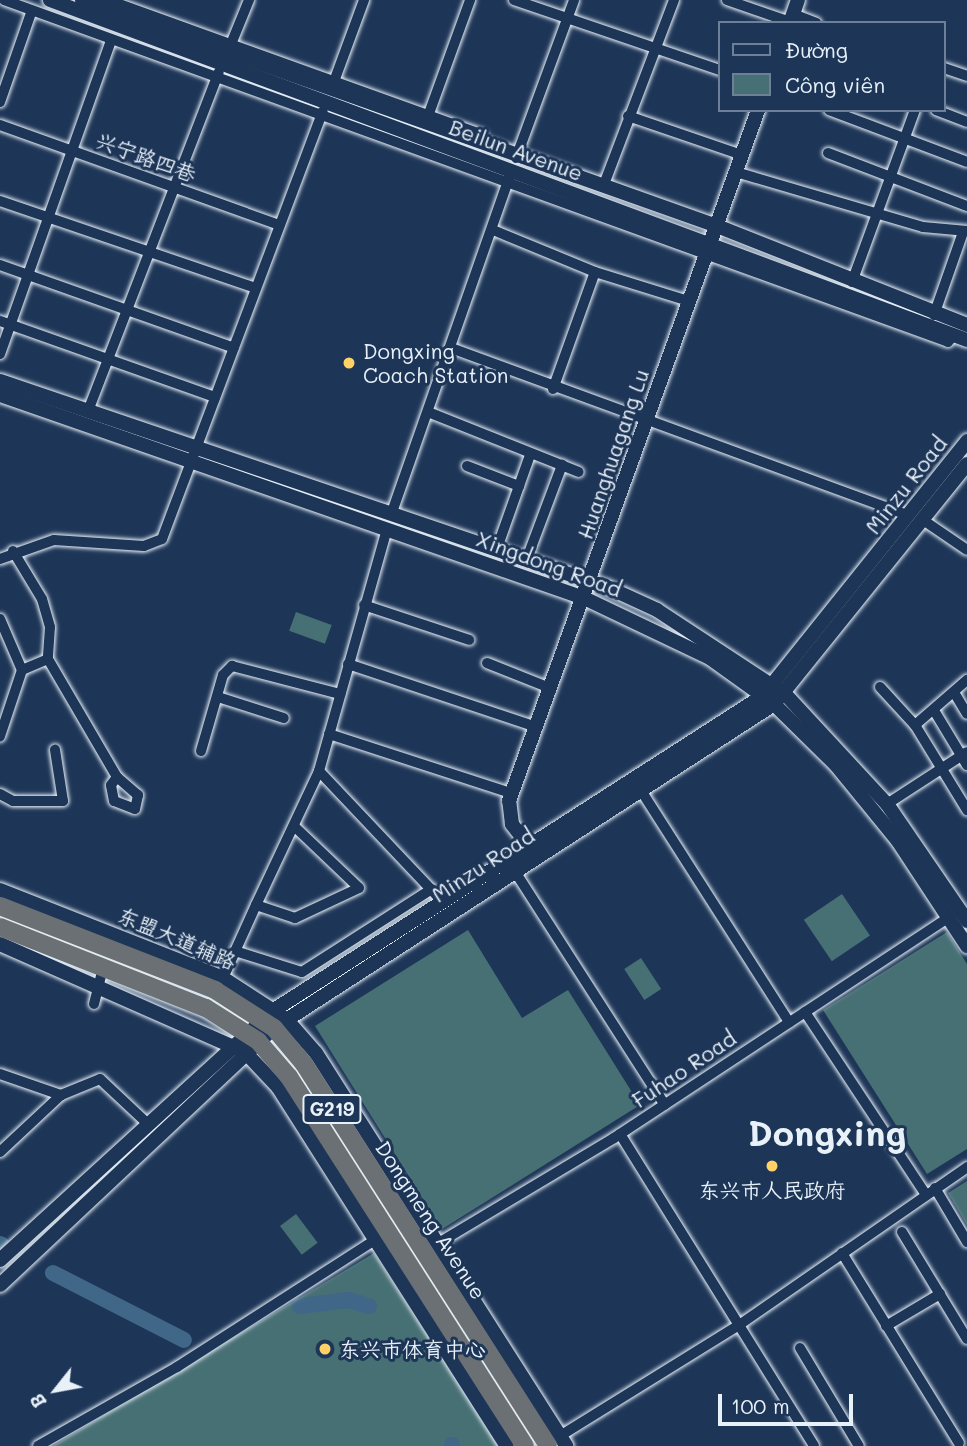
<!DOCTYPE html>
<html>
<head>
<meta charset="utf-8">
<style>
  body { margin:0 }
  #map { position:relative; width:967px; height:1446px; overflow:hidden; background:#1d3557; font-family:Mali,"LXGW WenKai TC",sans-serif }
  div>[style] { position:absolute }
  .green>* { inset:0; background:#477075; transform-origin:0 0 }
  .river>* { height:16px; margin:-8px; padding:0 8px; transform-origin:8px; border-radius:8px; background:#406787 }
  .roads { filter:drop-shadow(0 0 2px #e8f1f8) drop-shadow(0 0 2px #e8f1f8) }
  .street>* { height:10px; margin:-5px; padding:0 5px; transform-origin:5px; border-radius:5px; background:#1d3557 }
  .secondary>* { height:14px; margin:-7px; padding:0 7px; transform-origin:7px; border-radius:7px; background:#1d3557 }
  .highway>* { height:18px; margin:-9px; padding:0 9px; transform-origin:9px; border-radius:9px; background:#6a7074 }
  .dots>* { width:19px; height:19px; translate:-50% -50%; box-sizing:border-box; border:4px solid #1d3557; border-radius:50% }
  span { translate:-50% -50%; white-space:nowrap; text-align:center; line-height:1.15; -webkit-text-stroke:6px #1d3557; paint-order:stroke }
  .shield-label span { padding:2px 5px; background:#1d3557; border:2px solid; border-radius:5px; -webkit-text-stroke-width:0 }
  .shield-label { font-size:19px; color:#e8f1f8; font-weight:700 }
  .street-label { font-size:21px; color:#e8f1f8 }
  .poi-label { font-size:21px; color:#e8f1f8 }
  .left { translate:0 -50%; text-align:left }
  .town-label { font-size:35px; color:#e8f1f8; font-weight:700 }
  .legend { position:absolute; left:718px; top:21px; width:228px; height:91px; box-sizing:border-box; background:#1d3557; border:2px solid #6e8097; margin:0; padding:9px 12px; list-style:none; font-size:21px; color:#e8f1f8 }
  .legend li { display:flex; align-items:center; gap:14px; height:35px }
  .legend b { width:35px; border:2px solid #6e8097 }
  .north { position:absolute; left:21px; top:1355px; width:70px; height:70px; -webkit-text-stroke:5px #1d3557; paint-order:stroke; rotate:239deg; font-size:19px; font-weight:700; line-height:28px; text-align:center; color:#e8f1f8 }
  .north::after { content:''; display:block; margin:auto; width:24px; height:32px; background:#e8f1f8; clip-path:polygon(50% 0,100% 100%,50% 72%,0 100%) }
  .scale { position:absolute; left:718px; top:1394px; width:135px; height:32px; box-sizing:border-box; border:4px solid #e8f1f8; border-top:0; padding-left:9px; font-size:21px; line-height:24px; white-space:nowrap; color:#e8f1f8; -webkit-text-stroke:5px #1d3557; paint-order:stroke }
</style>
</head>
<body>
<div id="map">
  <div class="green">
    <div style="left:296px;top:612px;width:38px;height:20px;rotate:20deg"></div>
    <div style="left:842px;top:894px;width:50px;height:46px;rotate:56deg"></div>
    <div style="clip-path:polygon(468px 930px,522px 1018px,568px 990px,640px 1105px,442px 1229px,315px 1026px)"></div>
    <div style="clip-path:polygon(947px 932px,967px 964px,967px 1149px,927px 1174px,823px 1010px)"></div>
    <div style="left:641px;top:958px;width:37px;height:20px;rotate:57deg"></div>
    <div style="clip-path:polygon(967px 1181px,967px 1225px,948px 1193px)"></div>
    <div style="left:296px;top:1214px;width:36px;height:20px;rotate:53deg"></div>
    <div style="clip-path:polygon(374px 1253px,499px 1446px,53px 1446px)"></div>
  </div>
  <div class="river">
    <div style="left:0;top:1244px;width:2px;rotate:27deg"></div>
    <div style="left:53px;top:1273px;width:147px;rotate:27.1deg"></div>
    <div style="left:300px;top:1306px;width:49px;rotate:-7deg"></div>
    <div style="left:349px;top:1300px;width:21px;rotate:17deg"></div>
    <div style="left:452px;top:1445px;width:1px;rotate:90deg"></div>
  </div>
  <div class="roads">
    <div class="street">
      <div style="left:4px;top:0;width:1004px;rotate:19.91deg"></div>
      <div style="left:948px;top:342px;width:9px;rotate:-49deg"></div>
      <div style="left:108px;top:0;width:398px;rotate:19.8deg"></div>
      <div style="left:514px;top:0;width:218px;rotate:18.8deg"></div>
      <div style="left:727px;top:0;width:67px;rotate:19.2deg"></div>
      <div style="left:793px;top:14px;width:25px;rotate:21deg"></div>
      <div style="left:229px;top:49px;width:53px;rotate:-67.8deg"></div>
      <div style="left:944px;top:68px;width:24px;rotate:19deg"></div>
      <div style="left:332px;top:87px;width:93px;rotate:-69.8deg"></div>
      <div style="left:0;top:102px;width:97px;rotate:-70.8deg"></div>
      <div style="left:829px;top:110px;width:147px;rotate:20.6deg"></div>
      <div style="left:936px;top:110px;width:33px;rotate:21deg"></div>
      <div style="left:628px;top:116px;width:120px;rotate:18.9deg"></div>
      <div style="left:427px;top:119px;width:127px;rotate:-70.1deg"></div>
      <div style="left:0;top:125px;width:297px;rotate:19.7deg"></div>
      <div style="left:828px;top:153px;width:149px;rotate:20.9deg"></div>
      <div style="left:516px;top:158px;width:168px;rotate:-69.8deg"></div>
      <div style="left:736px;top:172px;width:195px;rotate:16.4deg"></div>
      <div style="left:923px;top:227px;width:44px;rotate:5.2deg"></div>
      <div style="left:603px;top:187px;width:200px;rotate:-69.2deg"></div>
      <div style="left:0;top:201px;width:270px;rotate:18.8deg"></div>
      <div style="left:493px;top:230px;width:110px;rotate:22.4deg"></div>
      <div style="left:0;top:265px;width:248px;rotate:19.5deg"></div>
      <div style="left:852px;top:282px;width:183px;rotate:-69.9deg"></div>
      <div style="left:934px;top:315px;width:88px;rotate:-70.7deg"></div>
      <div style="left:0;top:321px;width:228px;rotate:19.5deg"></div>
      <div style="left:451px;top:348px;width:487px;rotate:20.1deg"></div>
      <div style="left:0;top:354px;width:332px;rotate:-70.5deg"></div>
      <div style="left:553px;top:389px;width:124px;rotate:-70.3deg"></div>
      <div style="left:595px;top:272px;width:97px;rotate:17.3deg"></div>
      <div style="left:88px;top:411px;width:363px;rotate:-68.9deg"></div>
      <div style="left:428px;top:412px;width:162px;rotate:21.7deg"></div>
      <div style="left:467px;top:466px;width:56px;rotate:21deg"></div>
      <div style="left:391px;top:515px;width:360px;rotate:-70.7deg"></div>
      <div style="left:923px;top:520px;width:53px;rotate:34.3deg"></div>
      <div style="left:387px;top:529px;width:251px;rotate:105.7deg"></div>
      <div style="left:319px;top:771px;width:179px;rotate:46.6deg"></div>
      <div style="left:13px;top:551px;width:56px;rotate:58.9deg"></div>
      <div style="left:42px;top:599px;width:29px;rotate:74deg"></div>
      <div style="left:50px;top:627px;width:32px;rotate:94deg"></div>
      <div style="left:48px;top:659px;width:28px;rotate:157deg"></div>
      <div style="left:496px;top:551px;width:102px;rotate:-70.5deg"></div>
      <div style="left:0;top:559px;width:57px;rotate:-19.4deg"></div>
      <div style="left:54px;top:540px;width:90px;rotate:3.8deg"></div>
      <div style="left:144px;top:546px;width:19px;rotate:-21deg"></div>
      <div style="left:162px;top:539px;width:457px;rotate:-69.4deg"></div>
      <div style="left:526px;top:561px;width:103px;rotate:-69.4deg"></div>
      <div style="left:364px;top:605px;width:111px;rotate:18.4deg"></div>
      <div style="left:0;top:619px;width:56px;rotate:66.7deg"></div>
      <div style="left:22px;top:670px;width:70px;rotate:108.4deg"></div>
      <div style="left:48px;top:659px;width:137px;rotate:59.7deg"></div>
      <div style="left:117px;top:777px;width:28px;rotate:41deg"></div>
      <div style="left:138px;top:795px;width:14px;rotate:102deg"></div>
      <div style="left:135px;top:809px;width:22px;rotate:-159deg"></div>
      <div style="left:114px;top:801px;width:16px;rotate:-101deg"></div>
      <div style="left:111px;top:785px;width:10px;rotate:-53deg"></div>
      <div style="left:487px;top:663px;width:68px;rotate:21.6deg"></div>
      <div style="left:348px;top:664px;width:198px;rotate:18.5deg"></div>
      <div style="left:880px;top:687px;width:52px;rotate:47.4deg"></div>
      <div style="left:915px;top:725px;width:100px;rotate:58.5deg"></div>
      <div style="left:955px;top:694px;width:23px;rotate:59deg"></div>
      <div style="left:218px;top:697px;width:69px;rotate:17.7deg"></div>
      <div style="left:935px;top:712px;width:62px;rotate:58.9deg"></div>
      <div style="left:915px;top:725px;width:69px;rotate:-40.9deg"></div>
      <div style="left:329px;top:734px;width:191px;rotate:18deg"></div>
      <div style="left:201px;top:751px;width:79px;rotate:-73.9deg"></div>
      <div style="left:223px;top:675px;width:13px;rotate:-45deg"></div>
      <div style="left:232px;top:666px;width:112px;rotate:14.5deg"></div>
      <div style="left:640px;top:789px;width:277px;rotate:57.4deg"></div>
      <div style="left:0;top:794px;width:15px;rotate:28deg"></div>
      <div style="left:13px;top:801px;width:50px"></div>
      <div style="left:63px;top:801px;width:52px;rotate:-98.9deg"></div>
      <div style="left:887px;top:804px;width:95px;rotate:-33deg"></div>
      <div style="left:295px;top:827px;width:88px;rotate:43.6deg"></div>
      <div style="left:359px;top:888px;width:71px;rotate:154.9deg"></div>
      <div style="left:295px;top:918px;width:41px;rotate:-161.6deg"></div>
      <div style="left:256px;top:905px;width:148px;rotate:-64.8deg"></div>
      <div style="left:514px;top:870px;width:279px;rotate:57.3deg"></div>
      <div style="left:235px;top:951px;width:70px;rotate:17.4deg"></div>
      <div style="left:302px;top:972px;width:154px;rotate:-32.6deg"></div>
      <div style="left:223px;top:978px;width:80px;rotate:-65.7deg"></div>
      <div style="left:94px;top:1004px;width:38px;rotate:-76deg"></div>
      <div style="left:805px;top:1012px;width:219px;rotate:56.5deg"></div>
      <div style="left:0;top:1074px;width:65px;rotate:19deg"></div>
      <div style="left:620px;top:1134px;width:367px;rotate:58.1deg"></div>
      <div style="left:0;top:1152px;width:83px;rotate:-43.1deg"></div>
      <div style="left:61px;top:1095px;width:42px;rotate:-22.3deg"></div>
      <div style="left:100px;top:1079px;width:66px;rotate:43.2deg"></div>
      <div style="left:935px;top:1188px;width:63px;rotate:59.3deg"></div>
      <div style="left:902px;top:1232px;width:125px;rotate:58.7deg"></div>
      <div style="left:437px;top:1244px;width:206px;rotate:-30.9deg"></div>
      <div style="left:614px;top:1138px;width:400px;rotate:-33.4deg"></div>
      <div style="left:842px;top:1253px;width:223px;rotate:58.4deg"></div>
      <div style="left:886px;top:1326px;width:63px;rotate:-30.7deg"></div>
      <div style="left:800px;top:1348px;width:114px;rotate:59deg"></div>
      <div style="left:560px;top:1436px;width:214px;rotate:-31.8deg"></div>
      <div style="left:742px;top:1323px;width:274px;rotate:-34.7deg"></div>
      <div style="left:38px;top:1446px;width:160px;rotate:-29.6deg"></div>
      <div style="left:177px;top:1367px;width:235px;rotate:-32.7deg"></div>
    </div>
    <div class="secondary">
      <div style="left:50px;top:0;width:978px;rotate:20.34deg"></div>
      <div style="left:82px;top:0;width:674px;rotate:19.59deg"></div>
      <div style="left:717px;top:226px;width:269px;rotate:21.6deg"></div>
      <div style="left:790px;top:23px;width:24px;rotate:-71deg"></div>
      <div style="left:0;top:381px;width:641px;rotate:18.75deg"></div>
      <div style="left:607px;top:587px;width:55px;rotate:24.7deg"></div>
      <div style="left:657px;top:610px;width:153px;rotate:33.3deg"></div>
      <div style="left:785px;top:694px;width:150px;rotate:47.2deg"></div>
      <div style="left:887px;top:804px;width:142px;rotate:55.6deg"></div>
      <div style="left:0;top:395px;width:618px;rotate:19.17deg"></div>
      <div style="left:584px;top:598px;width:140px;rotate:25.5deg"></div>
      <div style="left:710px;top:658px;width:79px;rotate:35.7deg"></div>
      <div style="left:774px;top:704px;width:87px;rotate:44.5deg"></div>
      <div style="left:836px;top:765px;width:98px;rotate:50.8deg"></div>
      <div style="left:898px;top:841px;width:126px;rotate:56.7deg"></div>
      <div style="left:529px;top:846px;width:28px;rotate:-128deg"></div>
      <div style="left:512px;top:824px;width:23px;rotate:-97deg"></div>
      <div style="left:509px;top:801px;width:734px;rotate:-70.18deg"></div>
      <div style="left:0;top:890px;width:240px;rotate:21.5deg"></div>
      <div style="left:223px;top:978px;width:75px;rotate:33.1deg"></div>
      <div style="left:286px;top:1019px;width:45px;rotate:48.6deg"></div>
      <div style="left:316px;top:1053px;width:466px;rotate:57.5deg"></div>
      <div style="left:0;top:944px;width:268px;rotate:23.8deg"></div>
      <div style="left:245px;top:1052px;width:48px;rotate:46.7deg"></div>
      <div style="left:278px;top:1087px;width:426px;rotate:57.5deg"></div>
      <div style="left:0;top:1260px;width:371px;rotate:-42.4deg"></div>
      <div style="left:274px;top:1010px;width:581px;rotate:-32.71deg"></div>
      <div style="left:763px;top:696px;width:327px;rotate:-51.3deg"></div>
      <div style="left:0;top:1285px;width:376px;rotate:-43.2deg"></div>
      <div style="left:274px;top:1028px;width:596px;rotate:-32.94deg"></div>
      <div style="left:774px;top:704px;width:308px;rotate:-51.2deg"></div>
    </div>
    <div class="highway">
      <div style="left:0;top:906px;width:231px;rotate:21.3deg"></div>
      <div style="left:215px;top:990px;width:70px;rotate:32.8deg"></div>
      <div style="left:274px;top:1028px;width:47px;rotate:50.2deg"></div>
      <div style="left:304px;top:1064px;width:453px;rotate:57.4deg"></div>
      <div style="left:0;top:927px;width:221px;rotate:21.5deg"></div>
      <div style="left:206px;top:1008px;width:62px;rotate:32.4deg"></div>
      <div style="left:258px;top:1041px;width:48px;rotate:49.3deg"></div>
      <div style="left:289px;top:1077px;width:438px;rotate:57.4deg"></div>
    </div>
  </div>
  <div class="dots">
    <div style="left:349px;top:363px;background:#ffd166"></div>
    <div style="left:772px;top:1166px;background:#ffd166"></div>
    <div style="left:325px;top:1349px;background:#ffd166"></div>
  </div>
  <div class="shield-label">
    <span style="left:332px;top:1109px">G219</span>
  </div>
  <div class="street-label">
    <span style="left:516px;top:150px;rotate:20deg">Beilun Avenue</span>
    <span style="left:146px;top:157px;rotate:20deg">兴宁路四巷</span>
    <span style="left:613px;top:454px;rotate:-71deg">Huanghuagang Lu</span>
    <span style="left:906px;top:485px;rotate:-52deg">Minzu Road</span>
    <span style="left:549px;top:564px;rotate:20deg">Xingdong Road</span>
    <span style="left:483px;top:865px;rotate:-33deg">Minzu Road</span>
    <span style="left:177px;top:938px;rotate:23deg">东盟大道辅路</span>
    <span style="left:684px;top:1069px;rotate:-34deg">Fuhao Road</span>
    <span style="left:431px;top:1220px;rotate:57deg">Dongmeng Avenue</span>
  </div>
  <div class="poi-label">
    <span class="left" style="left:363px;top:363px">Dongxing<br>Coach Station</span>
    <span style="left:772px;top:1190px">东兴市人民政府</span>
    <span class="left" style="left:339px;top:1349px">东兴市体育中心</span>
  </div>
  <div class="town-label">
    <span style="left:827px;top:1132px">Dongxing</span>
  </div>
  <ul class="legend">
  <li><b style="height:9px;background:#1d3557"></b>Đường</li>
  <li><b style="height:19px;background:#477075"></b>Công viên</li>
  </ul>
  <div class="north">B</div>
  <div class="scale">100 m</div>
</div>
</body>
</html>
